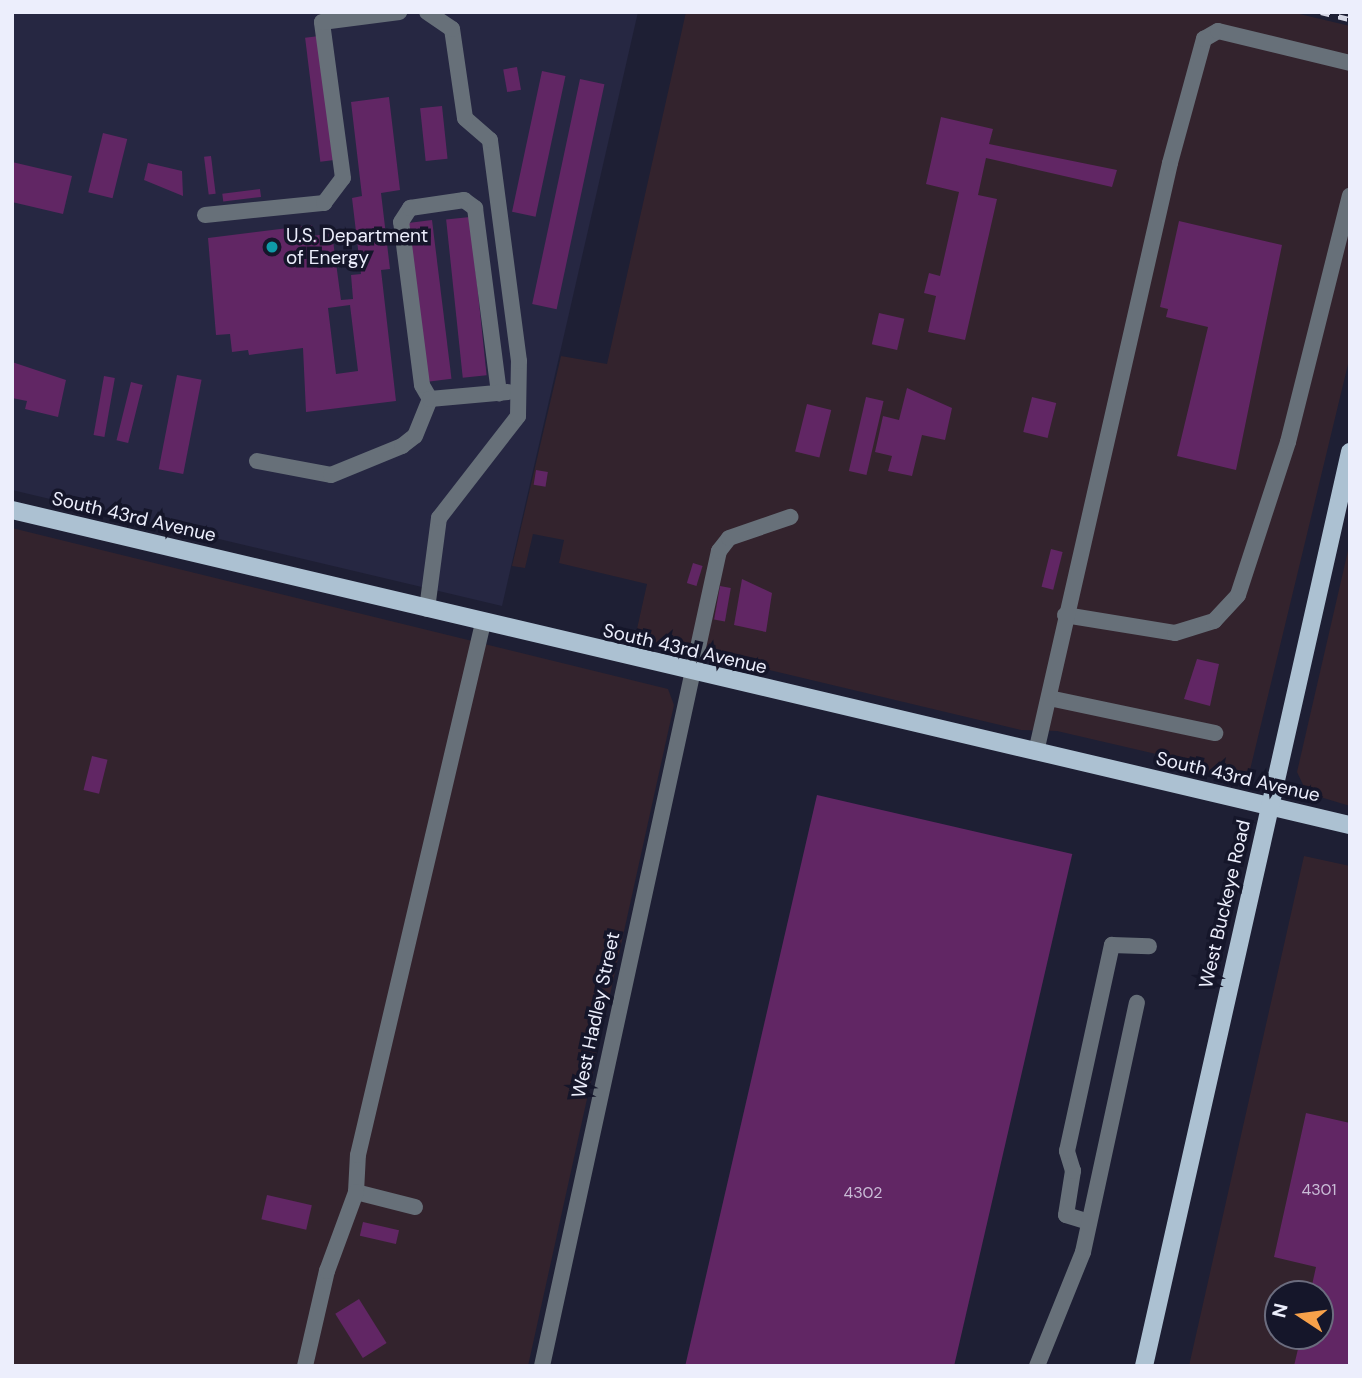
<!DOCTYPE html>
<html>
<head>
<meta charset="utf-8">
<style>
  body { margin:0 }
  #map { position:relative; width:1362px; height:1378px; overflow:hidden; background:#1e1f34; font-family:"DM Sans",sans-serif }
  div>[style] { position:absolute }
  .built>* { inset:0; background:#262742 }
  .industrial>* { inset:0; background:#33232d }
  .building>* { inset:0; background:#612664; transform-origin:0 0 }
  .minor>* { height:16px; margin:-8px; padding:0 8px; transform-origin:8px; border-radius:8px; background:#677079 }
  .major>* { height:18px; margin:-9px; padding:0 9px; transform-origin:9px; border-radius:9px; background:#acc1d2 }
  .rail>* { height:4.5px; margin-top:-2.25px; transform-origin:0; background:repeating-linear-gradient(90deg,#d5d7e5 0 9px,transparent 0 18px) }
  .dots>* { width:19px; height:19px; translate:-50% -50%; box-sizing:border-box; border:4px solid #15162a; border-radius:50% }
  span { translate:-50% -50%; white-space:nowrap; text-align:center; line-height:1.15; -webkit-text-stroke:7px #15162a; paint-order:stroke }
  .number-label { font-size:16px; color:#c9bcd6 }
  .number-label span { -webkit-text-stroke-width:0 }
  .poi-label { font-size:19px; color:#eceefc }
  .left { translate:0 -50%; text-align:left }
  .street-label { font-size:19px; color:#eceefc }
  .frame { position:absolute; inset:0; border:14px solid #eceefc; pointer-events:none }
  .north { position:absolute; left:1264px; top:1280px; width:70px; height:70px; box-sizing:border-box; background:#15162a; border:2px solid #6b6c7e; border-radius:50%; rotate:283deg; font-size:19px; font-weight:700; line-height:28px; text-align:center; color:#eceefc }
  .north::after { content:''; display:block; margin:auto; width:24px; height:32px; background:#f7a14a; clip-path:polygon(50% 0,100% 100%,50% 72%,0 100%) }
</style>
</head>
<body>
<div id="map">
  <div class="built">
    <div style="clip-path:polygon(12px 12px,638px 12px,502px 606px,12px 490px)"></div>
  </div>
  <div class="industrial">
    <div style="clip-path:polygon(686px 12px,1291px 12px,1350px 26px,1350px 356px,1250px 770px,1220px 777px,1169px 757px,1057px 731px,1021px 730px,635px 638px,647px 584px,559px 563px,564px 540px,533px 534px,525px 568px,512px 566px,561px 356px,607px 364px)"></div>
    <div style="clip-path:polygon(12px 528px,668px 689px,674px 705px,528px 1366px,12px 1366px)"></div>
    <div style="clip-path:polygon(1350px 542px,1350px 806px,1307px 793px,1297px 772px)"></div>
    <div style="clip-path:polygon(evenodd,1304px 856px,1350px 866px,1350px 1366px,1189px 1366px,1304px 856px,1278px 1294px,1320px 1294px,1320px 1336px,1278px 1336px,1278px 1294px)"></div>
  </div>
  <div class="building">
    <div style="left:319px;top:36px;width:125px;height:14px;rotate:83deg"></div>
    <div style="left:517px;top:67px;width:23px;height:14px;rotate:80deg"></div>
    <div style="left:542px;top:71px;width:24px;height:144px;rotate:12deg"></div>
    <div style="left:580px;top:79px;width:25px;height:230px;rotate:12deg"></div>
    <div style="clip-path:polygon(evenodd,389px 97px,400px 190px,381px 193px,390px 269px,381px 270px,396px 401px,306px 412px,303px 348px,249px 355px,248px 350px,232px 352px,230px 334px,216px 335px,208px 238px,312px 225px,313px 236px,332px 233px,341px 300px,353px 299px,351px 275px,361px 274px,352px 198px,362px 196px,351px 102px,389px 97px,350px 305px,358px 371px,336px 374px,328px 308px,350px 305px)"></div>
    <div style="left:442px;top:106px;width:53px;height:22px;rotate:84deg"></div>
    <div style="clip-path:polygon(941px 117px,993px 129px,989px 144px,1117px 170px,1112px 187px,986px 158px,978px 195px,997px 199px,965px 340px,928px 332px,936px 296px,924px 293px,929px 273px,940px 276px,959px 192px,926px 184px)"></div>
    <div style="left:103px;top:133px;width:25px;height:61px;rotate:14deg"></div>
    <div style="left:211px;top:156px;width:38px;height:7px;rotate:83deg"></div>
    <div style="clip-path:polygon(12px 162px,72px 176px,63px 214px,12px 202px)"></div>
    <div style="clip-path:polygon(148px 163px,182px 171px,183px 196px,144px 180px)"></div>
    <div style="left:260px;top:189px;width:8px;height:38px;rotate:83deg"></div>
    <div style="left:470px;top:217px;width:159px;height:24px;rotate:84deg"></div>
    <div style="left:432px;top:220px;width:160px;height:24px;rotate:83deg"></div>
    <div style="clip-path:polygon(1179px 221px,1282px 245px,1236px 470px,1177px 456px,1208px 327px,1166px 317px,1168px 309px,1160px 307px)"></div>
    <div style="left:879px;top:313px;width:26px;height:32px;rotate:13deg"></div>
    <div style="clip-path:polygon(12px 362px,66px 380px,58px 417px,25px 409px,27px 401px,12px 398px)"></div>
    <div style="left:177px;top:375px;width:25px;height:96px;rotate:11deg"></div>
    <div style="left:104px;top:376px;width:11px;height:60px;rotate:10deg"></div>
    <div style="left:131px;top:382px;width:12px;height:60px;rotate:14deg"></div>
    <div style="clip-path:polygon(907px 388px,952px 408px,945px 440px,922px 435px,912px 476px,888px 471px,892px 456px,875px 452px,883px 416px,899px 420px)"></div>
    <div style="left:866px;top:397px;width:18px;height:76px;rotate:13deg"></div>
    <div style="left:1032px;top:397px;width:25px;height:36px;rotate:14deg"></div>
    <div style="left:807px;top:404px;width:25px;height:49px;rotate:14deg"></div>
    <div style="left:536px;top:470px;width:12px;height:15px;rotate:9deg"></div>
    <div style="left:1051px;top:549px;width:12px;height:39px;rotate:14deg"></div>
    <div style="left:693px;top:563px;width:10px;height:21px;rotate:17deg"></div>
    <div style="clip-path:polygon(742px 579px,772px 593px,766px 632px,734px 625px)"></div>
    <div style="left:720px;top:586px;width:11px;height:34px;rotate:10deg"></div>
    <div style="clip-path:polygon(1197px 659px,1219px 664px,1210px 706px,1184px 699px)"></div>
    <div style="left:92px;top:756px;width:16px;height:35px;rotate:14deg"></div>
    <div style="left:817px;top:795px;width:262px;height:585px;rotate:13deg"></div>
    <div style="clip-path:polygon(1306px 1113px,1350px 1123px,1350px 1366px,1294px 1366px,1301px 1336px,1320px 1336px,1320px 1294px,1310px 1294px,1316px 1267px,1274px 1257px)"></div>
    <div style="left:267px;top:1195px;width:46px;height:25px;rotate:13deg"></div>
    <div style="left:363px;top:1222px;width:37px;height:14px;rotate:13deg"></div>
    <div style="left:359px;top:1299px;width:52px;height:28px;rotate:58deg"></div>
  </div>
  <div class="minor">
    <div style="left:205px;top:215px;width:120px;rotate:-5.8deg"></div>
    <div style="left:324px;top:203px;width:31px;rotate:-53deg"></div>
    <div style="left:343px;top:178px;width:157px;rotate:-97.7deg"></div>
    <div style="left:322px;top:22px;width:78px;rotate:-7.4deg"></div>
    <div style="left:430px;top:399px;width:16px;rotate:-120deg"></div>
    <div style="left:422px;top:385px;width:164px;rotate:-97.3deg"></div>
    <div style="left:401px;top:222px;width:17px;rotate:-57deg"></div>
    <div style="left:410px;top:208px;width:55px;rotate:-8.4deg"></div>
    <div style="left:464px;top:200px;width:14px;rotate:36deg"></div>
    <div style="left:475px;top:208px;width:187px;rotate:82.6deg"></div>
    <div style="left:257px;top:461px;width:75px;rotate:10.7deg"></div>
    <div style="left:331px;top:475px;width:77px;rotate:-22.2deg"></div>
    <div style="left:402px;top:446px;width:16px;rotate:-38deg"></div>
    <div style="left:415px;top:436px;width:40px;rotate:-68deg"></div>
    <div style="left:430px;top:399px;width:78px;rotate:-5.1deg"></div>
    <div style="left:427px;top:609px;width:92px;rotate:-82.5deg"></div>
    <div style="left:439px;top:518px;width:129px;rotate:-52.2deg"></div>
    <div style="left:518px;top:416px;width:55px;rotate:-89deg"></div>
    <div style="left:519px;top:361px;width:223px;rotate:-97.5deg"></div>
    <div style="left:490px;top:140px;width:33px;rotate:-139deg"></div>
    <div style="left:465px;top:118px;width:90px;rotate:-98.3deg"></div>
    <div style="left:452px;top:29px;width:30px;rotate:-146deg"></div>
    <div style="left:1065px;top:615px;width:111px;rotate:9.3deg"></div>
    <div style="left:1175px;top:633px;width:41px;rotate:-17.1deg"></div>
    <div style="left:1214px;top:621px;width:35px;rotate:-47deg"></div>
    <div style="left:1238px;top:595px;width:161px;rotate:-71.9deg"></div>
    <div style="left:1288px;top:442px;width:254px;rotate:-75.9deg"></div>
    <div style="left:1049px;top:698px;width:170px;rotate:11.9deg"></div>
    <div style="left:1036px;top:752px;width:604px;rotate:-77.18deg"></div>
    <div style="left:1170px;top:163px;width:129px;rotate:-74.7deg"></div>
    <div style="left:1204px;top:39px;width:16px;rotate:-30deg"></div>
    <div style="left:1218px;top:31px;width:136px;rotate:13.6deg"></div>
    <div style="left:415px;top:1207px;width:61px;rotate:-165.7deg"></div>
    <div style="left:356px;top:1192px;width:37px;rotate:-87deg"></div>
    <div style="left:358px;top:1155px;width:546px;rotate:-76.78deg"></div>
    <div style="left:1089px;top:1222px;width:24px;rotate:-163deg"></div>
    <div style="left:1066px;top:1215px;width:45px;rotate:-81deg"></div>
    <div style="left:1073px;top:1171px;width:21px;rotate:-107deg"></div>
    <div style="left:1067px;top:1151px;width:211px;rotate:-77.7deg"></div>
    <div style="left:1112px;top:945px;width:37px;rotate:2deg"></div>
    <div style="left:305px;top:1366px;width:98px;rotate:-77deg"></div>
    <div style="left:327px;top:1271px;width:84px;rotate:-69.8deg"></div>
    <div style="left:542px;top:1366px;width:834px;rotate:-77.75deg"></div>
    <div style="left:719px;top:551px;width:16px;rotate:-52deg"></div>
    <div style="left:729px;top:538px;width:65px;rotate:-19deg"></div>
    <div style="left:1037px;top:1366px;width:123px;rotate:-68deg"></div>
    <div style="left:1083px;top:1252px;width:255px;rotate:-77.8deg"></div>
  </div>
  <div class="major">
    <div style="left:12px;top:510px;width:1375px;rotate:13.25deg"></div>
    <div style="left:1144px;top:1366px;width:937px;rotate:-77.3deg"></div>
  </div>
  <div class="rail">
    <div style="left:1321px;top:12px;width:30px;rotate:14deg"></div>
  </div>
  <div class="dots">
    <div style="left:272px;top:247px;background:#0f9aa8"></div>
  </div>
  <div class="number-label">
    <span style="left:1319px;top:1190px">4301</span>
    <span style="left:863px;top:1193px">4302</span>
  </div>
  <div class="poi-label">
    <span class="left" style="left:286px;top:247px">U.S. Department<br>of Energy</span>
  </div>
  <div class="street-label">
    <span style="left:134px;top:517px;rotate:13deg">South 43rd Avenue</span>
    <span style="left:685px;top:649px;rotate:13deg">South 43rd Avenue</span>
    <span style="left:1238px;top:777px;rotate:13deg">South 43rd Avenue</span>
    <span style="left:1225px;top:904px;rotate:-77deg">West Buckeye Road</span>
    <span style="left:596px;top:1015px;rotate:-78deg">West Hadley Street</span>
  </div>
  <div class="frame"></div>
  <div class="north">N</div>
</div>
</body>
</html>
